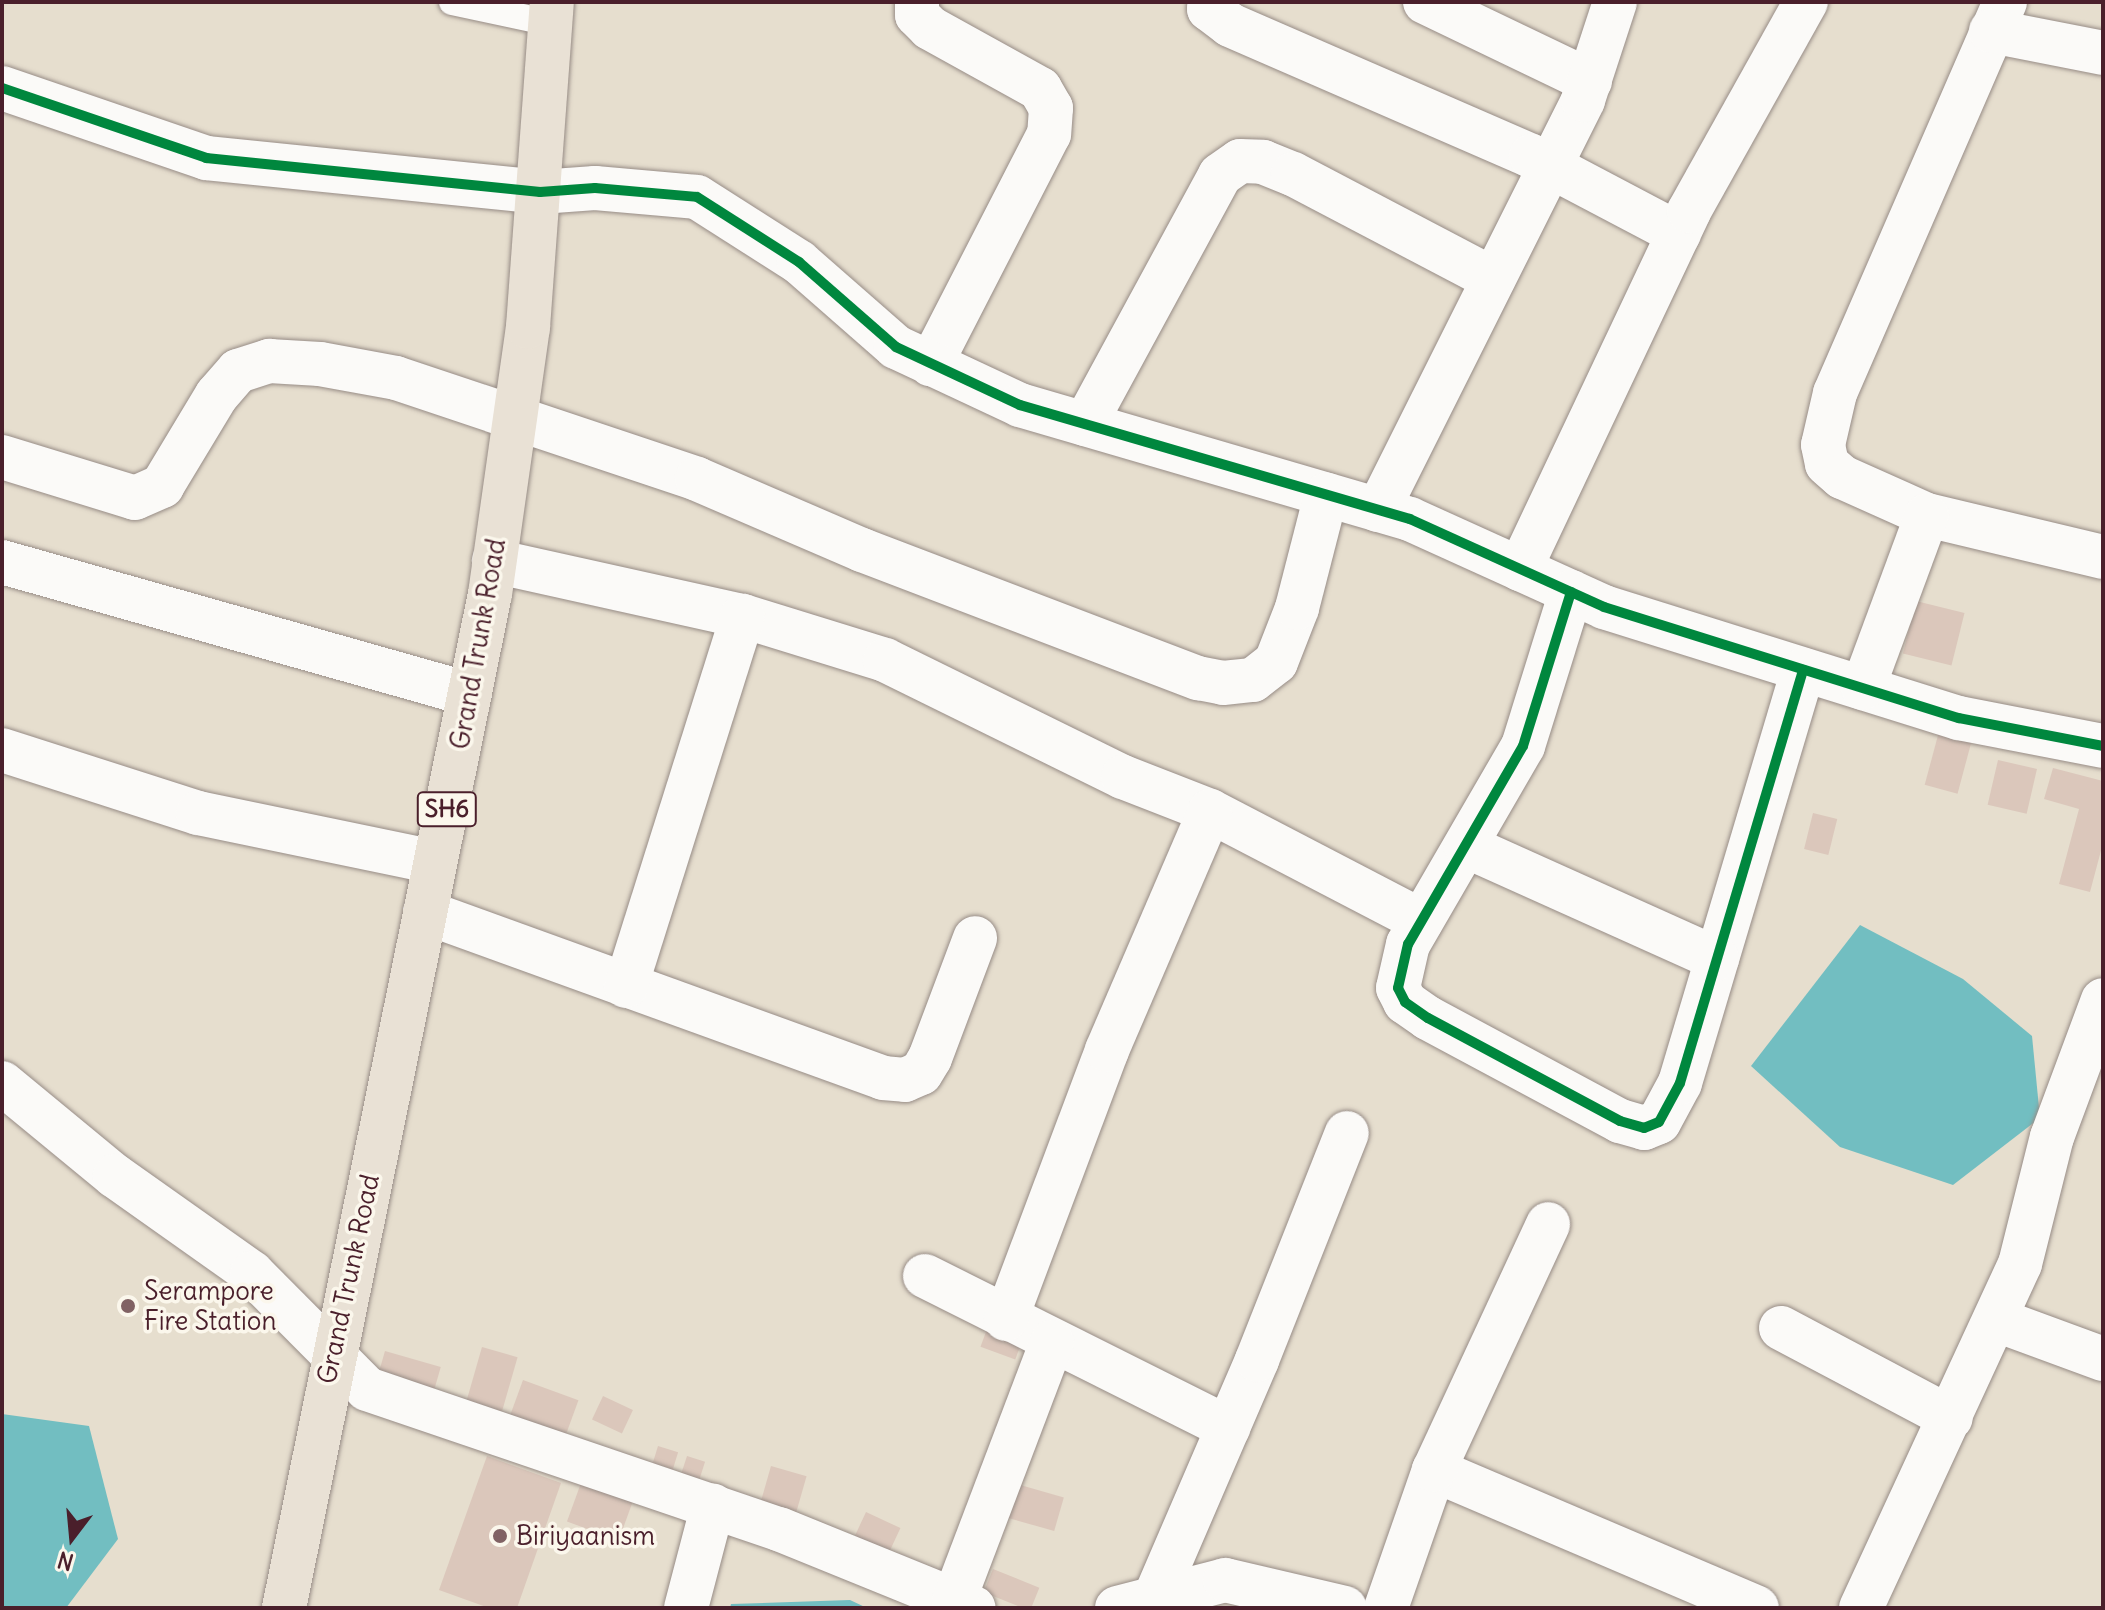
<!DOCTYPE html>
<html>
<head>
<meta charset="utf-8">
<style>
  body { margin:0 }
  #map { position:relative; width:2105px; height:1610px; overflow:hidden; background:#e6dece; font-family:Delius,sans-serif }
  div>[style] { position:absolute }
  .water>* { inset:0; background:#72bec1 }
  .building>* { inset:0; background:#dbc7bb; transform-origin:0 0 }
  .roads { filter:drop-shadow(0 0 2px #978c86) drop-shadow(0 0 2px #978c86) }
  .service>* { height:26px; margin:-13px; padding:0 13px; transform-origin:13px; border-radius:13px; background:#fbfaf8 }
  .minor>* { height:44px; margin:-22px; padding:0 22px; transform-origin:22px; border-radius:22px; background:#fbfaf8 }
  .primary>* { height:44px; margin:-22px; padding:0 22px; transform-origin:22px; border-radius:22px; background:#e9e1d5 }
  .cycleway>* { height:10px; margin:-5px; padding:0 5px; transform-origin:5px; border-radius:5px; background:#00873e }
  .dots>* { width:22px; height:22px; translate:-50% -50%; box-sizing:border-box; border:4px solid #fbf7ec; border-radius:50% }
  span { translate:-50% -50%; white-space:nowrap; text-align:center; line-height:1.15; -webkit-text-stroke:7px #fbf7ec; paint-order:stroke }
  .shield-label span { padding:2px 6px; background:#fbf7ec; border:2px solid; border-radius:6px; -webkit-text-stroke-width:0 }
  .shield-label { font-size:24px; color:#4a1f2b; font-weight:700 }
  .street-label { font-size:26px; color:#4a1f2b }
  .poi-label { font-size:26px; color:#4a1f2b }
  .left { translate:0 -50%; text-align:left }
  .frame { position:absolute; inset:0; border:4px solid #4a1f2b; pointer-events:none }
  .north { position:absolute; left:32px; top:1498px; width:80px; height:80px; -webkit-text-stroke:6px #fbf7ec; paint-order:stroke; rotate:196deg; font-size:22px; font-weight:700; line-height:32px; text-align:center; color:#4a1f2b }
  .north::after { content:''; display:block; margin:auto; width:28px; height:36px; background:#4a1f2b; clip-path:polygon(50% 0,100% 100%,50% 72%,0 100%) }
</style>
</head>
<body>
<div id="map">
  <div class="water">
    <div style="clip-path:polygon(1860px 925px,1963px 979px,2032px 1036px,2040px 1118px,1953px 1185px,1840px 1147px,1751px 1066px)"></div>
    <div style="clip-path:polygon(2px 1414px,89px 1426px,118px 1539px,66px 1608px,2px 1608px)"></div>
    <div style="clip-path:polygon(850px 1600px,867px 1608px,730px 1608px,731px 1604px)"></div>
  </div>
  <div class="building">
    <div style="left:1916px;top:601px;width:50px;height:54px;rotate:14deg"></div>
    <div style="left:1941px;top:724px;width:34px;height:63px;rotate:15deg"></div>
    <div style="left:1998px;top:760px;width:40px;height:46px;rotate:13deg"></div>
    <div style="clip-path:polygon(2053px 768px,2103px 781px,2103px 843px,2090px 892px,2059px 884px,2079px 809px,2044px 799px)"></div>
    <div style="left:1813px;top:813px;width:25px;height:37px;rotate:14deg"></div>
    <div style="left:987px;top:1329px;width:37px;height:19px;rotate:20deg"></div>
    <div style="left:482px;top:1347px;width:37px;height:62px;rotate:16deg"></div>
    <div style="left:385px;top:1351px;width:58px;height:31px;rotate:16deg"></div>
    <div style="left:523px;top:1380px;width:59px;height:41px;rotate:20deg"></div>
    <div style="left:603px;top:1396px;width:33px;height:26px;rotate:25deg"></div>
    <div style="left:658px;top:1446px;width:21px;height:27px;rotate:17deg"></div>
    <div style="clip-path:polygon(487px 1456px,561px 1483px,517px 1608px,489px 1608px,439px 1590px)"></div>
    <div style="left:687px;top:1456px;width:19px;height:30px;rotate:18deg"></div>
    <div style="left:771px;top:1466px;width:37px;height:50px;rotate:16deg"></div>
    <div style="left:1010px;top:1482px;width:56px;height:35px;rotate:16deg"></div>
    <div style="left:581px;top:1483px;width:55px;height:41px;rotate:20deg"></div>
    <div style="left:866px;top:1512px;width:38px;height:35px;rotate:25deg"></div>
    <div style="left:993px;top:1569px;width:50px;height:25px;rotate:22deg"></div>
  </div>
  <div class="roads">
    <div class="service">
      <div style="left:452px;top:2px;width:101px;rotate:12deg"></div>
    </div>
    <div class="minor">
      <div style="left:917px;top:2px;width:13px;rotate:90deg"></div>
      <div style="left:917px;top:15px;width:18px;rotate:45deg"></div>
      <div style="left:930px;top:28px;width:126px;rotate:29deg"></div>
      <div style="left:1040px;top:89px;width:22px;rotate:60deg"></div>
      <div style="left:1051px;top:108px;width:26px;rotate:94deg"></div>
      <div style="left:1049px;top:134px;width:259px;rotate:117.2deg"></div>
      <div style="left:1210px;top:2px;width:7px;rotate:98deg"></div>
      <div style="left:1209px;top:9px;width:26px;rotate:37deg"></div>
      <div style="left:1230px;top:25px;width:328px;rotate:23.5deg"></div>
      <div style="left:1531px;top:156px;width:167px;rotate:27.8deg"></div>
      <div style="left:1425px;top:2px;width:183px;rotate:25.6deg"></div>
      <div style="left:2005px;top:2px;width:426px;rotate:113.5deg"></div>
      <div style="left:1835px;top:393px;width:53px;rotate:103deg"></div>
      <div style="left:1823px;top:445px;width:19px;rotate:78deg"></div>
      <div style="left:1827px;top:464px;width:20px;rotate:41deg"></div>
      <div style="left:1842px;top:477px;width:93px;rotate:24.1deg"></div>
      <div style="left:1927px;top:515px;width:181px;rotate:13.4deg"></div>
      <div style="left:1991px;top:31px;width:114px;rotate:11.1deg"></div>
      <div style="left:2px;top:88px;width:216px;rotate:18.9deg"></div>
      <div style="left:206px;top:158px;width:336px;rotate:5.8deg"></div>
      <div style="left:540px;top:192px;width:55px;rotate:-4.2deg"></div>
      <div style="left:595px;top:188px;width:102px;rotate:5deg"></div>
      <div style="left:697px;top:197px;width:121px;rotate:32.5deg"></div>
      <div style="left:799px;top:262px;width:129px;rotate:41.2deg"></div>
      <div style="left:896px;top:347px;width:137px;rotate:25.1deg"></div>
      <div style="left:1020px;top:405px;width:406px;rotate:16.3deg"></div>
      <div style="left:1410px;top:519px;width:213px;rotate:24.4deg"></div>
      <div style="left:1604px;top:607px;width:372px;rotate:17.4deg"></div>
      <div style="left:1959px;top:718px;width:147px;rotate:11deg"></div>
      <div style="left:1085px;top:424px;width:283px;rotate:-61.5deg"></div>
      <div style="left:1220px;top:175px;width:24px;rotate:-35deg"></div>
      <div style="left:1240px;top:161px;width:23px;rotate:2deg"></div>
      <div style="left:1263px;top:162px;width:32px;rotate:22deg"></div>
      <div style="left:1293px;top:174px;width:226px;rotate:27.7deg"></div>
      <div style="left:2px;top:457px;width:139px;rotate:17.1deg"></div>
      <div style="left:135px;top:498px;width:30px;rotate:-24deg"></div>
      <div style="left:162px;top:486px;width:106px;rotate:-58.9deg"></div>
      <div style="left:217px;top:395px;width:32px;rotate:-49deg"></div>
      <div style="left:238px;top:371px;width:33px;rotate:-18deg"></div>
      <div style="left:269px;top:361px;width:51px;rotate:3.4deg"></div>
      <div style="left:320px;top:364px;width:77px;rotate:10.4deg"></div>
      <div style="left:396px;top:378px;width:317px;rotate:18.5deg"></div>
      <div style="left:697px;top:479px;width:180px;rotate:23.3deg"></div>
      <div style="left:862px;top:550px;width:360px;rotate:20.9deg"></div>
      <div style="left:1198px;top:678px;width:25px;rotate:11deg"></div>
      <div style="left:1223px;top:683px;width:30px;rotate:-6deg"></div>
      <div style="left:1253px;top:680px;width:29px;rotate:-38deg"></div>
      <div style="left:1276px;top:662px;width:58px;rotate:-68.7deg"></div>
      <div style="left:1297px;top:608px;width:117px;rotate:-75.6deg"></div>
      <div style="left:1378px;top:510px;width:458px;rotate:-63.4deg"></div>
      <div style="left:1583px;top:100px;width:103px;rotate:-71.9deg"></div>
      <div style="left:494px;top:561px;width:255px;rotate:12.5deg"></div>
      <div style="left:743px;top:616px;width:149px;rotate:17.2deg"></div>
      <div style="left:885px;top:660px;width:265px;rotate:26.2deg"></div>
      <div style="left:1123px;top:777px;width:93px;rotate:21.3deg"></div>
      <div style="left:1210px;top:811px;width:238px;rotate:27.5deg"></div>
      <div style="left:2px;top:562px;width:486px;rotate:15.8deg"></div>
      <div style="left:1520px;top:569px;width:396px;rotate:-64.7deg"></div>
      <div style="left:1689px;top:211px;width:240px;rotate:-60.8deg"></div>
      <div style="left:1571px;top:592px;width:161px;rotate:107.3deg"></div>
      <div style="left:1523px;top:746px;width:229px;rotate:120.1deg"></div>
      <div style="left:1408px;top:944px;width:45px;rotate:102.8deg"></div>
      <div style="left:1398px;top:988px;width:16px;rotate:63deg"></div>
      <div style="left:1405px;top:1002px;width:28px;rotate:35deg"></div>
      <div style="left:1428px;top:1018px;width:218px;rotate:28.2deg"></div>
      <div style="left:1620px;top:1121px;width:25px;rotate:16deg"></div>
      <div style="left:1644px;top:1128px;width:16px;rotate:-22deg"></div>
      <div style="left:1659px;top:1122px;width:44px;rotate:-61.7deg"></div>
      <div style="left:1680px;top:1083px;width:431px;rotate:-73.4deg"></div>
      <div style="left:1863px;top:688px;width:184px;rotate:-69.7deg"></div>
      <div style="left:2px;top:750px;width:206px;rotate:17.8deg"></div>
      <div style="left:198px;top:813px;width:242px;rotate:11.7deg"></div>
      <div style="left:1466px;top:846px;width:275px;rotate:24.2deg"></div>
      <div style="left:425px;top:912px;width:487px;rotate:19.9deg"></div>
      <div style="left:883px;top:1078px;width:22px;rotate:5deg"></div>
      <div style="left:905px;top:1080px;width:17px;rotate:-24deg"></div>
      <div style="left:921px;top:1073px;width:17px;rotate:-59deg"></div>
      <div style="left:930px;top:1058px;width:128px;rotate:-69.4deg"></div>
      <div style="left:626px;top:986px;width:388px;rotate:-72.5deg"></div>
      <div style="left:2px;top:1083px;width:146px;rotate:39.5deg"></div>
      <div style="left:115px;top:1176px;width:168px;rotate:35.3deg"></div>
      <div style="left:252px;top:1273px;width:163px;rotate:45.2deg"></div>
      <div style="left:367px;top:1389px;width:435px;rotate:18.8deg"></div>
      <div style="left:779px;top:1529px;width:210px;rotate:22.1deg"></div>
      <div style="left:925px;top:1276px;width:339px;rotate:26.6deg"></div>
      <div style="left:1006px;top:1319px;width:287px;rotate:-69.4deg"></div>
      <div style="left:1107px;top:1050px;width:260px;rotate:-66.7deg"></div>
      <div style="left:1997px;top:1320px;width:113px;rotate:20.2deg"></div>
      <div style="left:1781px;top:1328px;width:192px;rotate:27.9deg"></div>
      <div style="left:1434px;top:1470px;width:351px;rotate:23.1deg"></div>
      <div style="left:1155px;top:1597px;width:258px;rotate:-66.7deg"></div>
      <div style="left:1257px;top:1360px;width:244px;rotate:-68.4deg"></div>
      <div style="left:954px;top:1600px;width:276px;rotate:-69.2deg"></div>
      <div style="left:686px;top:1608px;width:106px;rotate:-75.3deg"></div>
      <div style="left:1117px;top:1608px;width:112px;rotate:-14.5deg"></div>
      <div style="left:1225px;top:1580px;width:123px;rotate:13.1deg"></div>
      <div style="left:1386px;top:1608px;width:146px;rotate:-70.8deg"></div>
      <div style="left:1434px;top:1470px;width:271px;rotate:-65.1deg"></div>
      <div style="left:1861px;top:1608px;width:379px;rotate:-65.2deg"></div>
      <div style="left:2020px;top:1264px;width:131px;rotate:-75.9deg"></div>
      <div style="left:2052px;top:1137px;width:146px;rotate:-69.6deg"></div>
    </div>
    <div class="primary">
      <div style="left:284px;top:1608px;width:1035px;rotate:-78.52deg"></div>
      <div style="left:490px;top:594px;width:270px;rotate:-81.9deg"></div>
      <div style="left:528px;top:327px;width:326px;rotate:-85.8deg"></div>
    </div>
  </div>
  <div class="cycleway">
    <div style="left:2px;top:88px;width:216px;rotate:18.9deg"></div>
    <div style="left:206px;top:158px;width:336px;rotate:5.8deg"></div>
    <div style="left:540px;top:192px;width:55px;rotate:-4.2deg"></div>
    <div style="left:595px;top:188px;width:102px;rotate:5deg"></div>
    <div style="left:697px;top:197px;width:121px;rotate:32.5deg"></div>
    <div style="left:799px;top:262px;width:129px;rotate:41.2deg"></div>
    <div style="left:896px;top:347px;width:137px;rotate:25.1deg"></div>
    <div style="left:1020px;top:405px;width:406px;rotate:16.3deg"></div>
    <div style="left:1410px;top:519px;width:213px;rotate:24.4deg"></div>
    <div style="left:1604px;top:607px;width:372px;rotate:17.4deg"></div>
    <div style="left:1959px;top:718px;width:147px;rotate:11deg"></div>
    <div style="left:1571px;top:592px;width:161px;rotate:107.3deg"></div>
    <div style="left:1523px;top:746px;width:229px;rotate:120.1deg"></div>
    <div style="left:1408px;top:944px;width:45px;rotate:102.8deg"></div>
    <div style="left:1398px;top:988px;width:16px;rotate:63deg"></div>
    <div style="left:1405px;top:1002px;width:28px;rotate:35deg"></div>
    <div style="left:1428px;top:1018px;width:218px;rotate:28.2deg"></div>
    <div style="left:1620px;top:1121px;width:25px;rotate:16deg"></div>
    <div style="left:1644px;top:1128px;width:16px;rotate:-22deg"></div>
    <div style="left:1659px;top:1122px;width:44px;rotate:-61.7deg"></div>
    <div style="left:1680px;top:1083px;width:431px;rotate:-73.4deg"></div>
  </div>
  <div class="dots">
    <div style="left:128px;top:1306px;background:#816264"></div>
    <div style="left:500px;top:1536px;background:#816264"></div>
  </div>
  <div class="shield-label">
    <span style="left:447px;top:809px">SH6</span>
  </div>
  <div class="street-label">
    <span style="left:478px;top:644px;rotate:-80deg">Grand Trunk Road</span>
    <span style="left:348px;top:1279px;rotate:-78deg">Grand Trunk Road</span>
  </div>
  <div class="poi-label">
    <span class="left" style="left:144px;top:1306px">Serampore<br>Fire Station</span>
    <span class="left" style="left:516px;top:1536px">Biriyaanism</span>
  </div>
  <div class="frame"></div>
  <div class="north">N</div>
</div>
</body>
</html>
